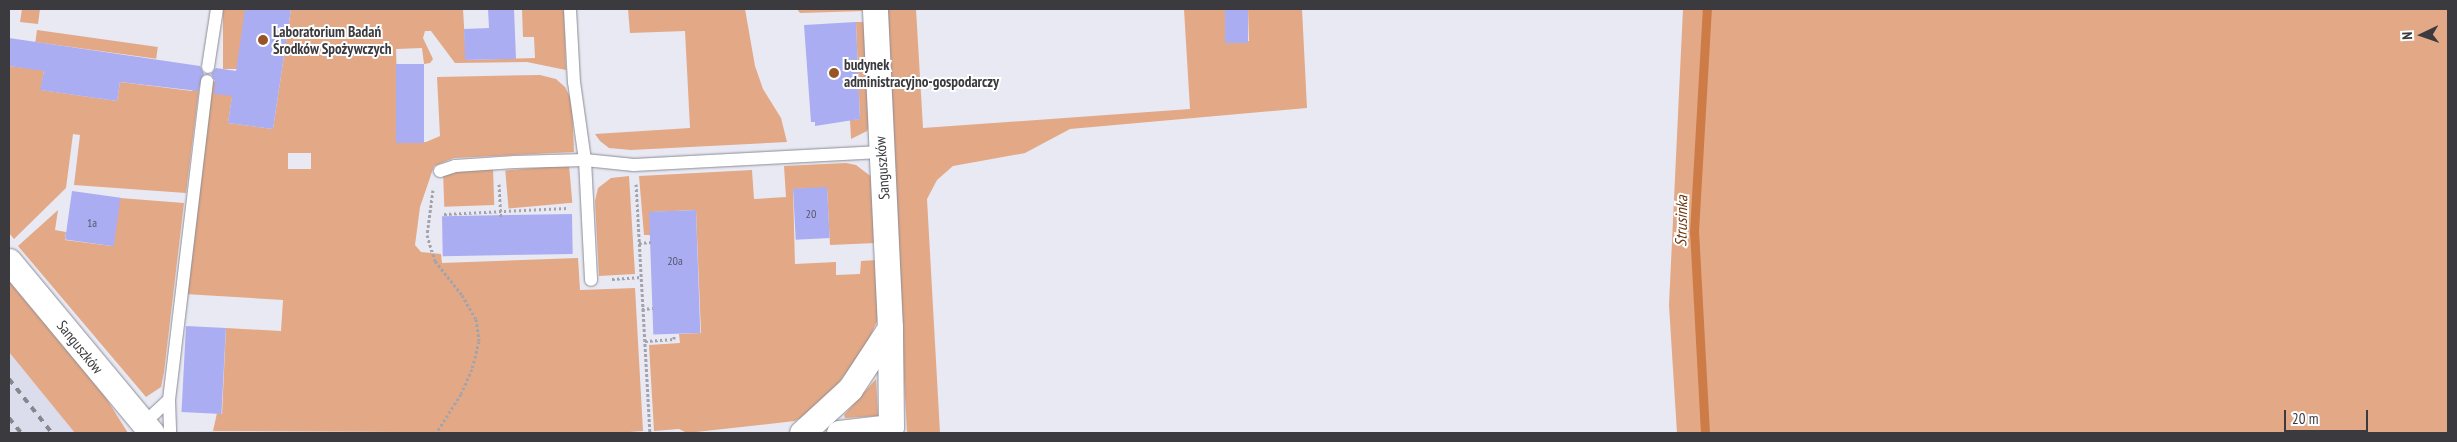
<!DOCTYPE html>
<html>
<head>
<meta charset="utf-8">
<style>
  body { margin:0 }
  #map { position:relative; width:2457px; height:442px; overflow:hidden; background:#e8e9f3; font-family:"PT Sans Narrow",sans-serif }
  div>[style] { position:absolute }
  .built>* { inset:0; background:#dbdcec }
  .green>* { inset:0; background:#e3a886; transform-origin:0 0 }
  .stream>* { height:9px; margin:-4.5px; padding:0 4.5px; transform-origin:4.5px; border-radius:4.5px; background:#ce7c47 }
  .building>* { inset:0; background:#abadf2; transform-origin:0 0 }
  .path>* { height:3px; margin-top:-1.5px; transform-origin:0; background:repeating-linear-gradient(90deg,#a3a4ab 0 2.5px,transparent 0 5px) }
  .roads { filter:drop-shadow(0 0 1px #8b8c95) drop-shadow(0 0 1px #8b8c95) }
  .lane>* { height:12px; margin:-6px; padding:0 6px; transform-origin:6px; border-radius:6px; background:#fff }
  .street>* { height:25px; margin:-12.5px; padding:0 12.5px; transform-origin:12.5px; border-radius:12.5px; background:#fff }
  .rail>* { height:4px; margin-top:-2px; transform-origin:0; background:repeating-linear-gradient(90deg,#86868d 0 6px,transparent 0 12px) }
  .dots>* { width:14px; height:14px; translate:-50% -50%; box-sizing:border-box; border:2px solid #fff; border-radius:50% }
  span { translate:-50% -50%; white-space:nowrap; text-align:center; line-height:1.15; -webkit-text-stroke:4px #fff; paint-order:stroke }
  .number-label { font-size:12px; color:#57586c }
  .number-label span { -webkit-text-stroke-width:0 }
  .poi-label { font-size:15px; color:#3b3b3f; font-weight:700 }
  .left { translate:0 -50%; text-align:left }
  .street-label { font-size:15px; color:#3b3b3f }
  .water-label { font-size:16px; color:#6a340c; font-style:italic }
  .frame { position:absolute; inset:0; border:10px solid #3b3b3f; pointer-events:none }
  .north { position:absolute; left:2397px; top:10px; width:50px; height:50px; -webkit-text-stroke:4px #fff; paint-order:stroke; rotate:267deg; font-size:14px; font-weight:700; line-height:20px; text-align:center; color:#3b3b3f }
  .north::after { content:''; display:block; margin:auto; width:18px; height:22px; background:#3b3b3f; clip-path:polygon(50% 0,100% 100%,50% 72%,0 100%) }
  .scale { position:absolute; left:2284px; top:410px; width:84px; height:22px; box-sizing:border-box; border:2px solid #3b3b3f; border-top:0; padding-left:6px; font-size:15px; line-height:18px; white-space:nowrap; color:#3b3b3f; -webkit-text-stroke:4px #fff; paint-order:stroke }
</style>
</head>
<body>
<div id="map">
  <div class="built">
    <div style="clip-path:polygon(9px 352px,75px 432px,75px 433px,9px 433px)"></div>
  </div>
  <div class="green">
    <div style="clip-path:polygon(22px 9px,40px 9px,38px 24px,20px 22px)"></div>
    <div style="left:223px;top:9px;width:22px;height:60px"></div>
    <div style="clip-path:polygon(evenodd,291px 9px,463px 9px,466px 60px,535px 58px,534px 37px,523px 37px,522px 9px,564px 9px,566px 70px,527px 62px,455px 63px,431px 31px,425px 31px,423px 38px,433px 59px,430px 63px,424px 64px,422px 48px,396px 49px,399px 143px,426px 142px,440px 136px,437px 77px,540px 75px,556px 79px,565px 87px,572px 101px,574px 152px,454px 158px,434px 166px,420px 207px,415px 245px,421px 252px,441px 254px,442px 263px,578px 258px,580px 290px,635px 288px,643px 431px,616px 433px,180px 431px,213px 431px,217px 413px,222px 414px,226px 328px,281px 331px,283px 300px,185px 294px,211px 81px,234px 84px,228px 123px,273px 129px,291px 9px,288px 153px,311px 153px,311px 169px,288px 169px,288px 153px)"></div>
    <div style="clip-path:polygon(628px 9px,745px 9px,755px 66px,763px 89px,781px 118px,787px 142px,631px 150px,609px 148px,600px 141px,595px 134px,690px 128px,685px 31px,630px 33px)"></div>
    <div style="clip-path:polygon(797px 9px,864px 9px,864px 11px,800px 13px)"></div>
    <div style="clip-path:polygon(884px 9px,916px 9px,923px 128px,1190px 109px,1184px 9px,1225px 9px,1227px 43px,1249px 41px,1248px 9px,1302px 9px,1307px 108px,1070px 129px,1025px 153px,953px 166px,937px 180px,927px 199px,940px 433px,907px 433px)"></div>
    <div style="clip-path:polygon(1683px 9px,2448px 9px,2448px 433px,1677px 433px,1669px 305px)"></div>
    <div style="clip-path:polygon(856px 22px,864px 22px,870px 125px,867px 131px,851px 139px,850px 120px,860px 119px)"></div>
    <div style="left:37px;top:30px;width:122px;height:12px;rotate:8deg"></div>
    <div style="clip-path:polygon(9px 66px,44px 70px,41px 90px,117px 101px,120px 82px,192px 91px,200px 80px,186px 193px,74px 185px,80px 135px,73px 134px,66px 188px,14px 239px,9px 233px)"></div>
    <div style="clip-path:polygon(846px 163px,856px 165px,873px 178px,876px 243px,830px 245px,827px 188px,793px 189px,795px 264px,836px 262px,836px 275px,860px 274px,861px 261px,877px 260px,878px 319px,867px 344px,832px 392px,814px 410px,795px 421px,687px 433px,679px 429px,654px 431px,649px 345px,680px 343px,679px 334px,701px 333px,696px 210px,650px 212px,650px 235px,644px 235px,639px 176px,752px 170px,754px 199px,786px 197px,784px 166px)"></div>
    <div style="left:569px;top:165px;width:38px;height:64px;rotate:85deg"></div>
    <div style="left:493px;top:169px;width:36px;height:50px;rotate:88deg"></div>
    <div style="clip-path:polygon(629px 176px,635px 274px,599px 276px,595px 201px,598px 188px,611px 178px)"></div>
    <div style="clip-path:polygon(120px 198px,184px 203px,164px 372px,161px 387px,146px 397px,18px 246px,58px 210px,55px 230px,66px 232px,65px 240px,112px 246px)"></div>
    <div style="clip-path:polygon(9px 280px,106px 398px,128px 433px,75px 433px,9px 352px)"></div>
    <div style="clip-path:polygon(876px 379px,878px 416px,845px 418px,844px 415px)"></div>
  </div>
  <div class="stream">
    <div style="left:1705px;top:433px;width:201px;rotate:-93.1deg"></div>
    <div style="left:1694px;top:232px;width:223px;rotate:-86.7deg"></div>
  </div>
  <div class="building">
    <div style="clip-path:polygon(245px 9px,291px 9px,273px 129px,228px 123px,232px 96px,214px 94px,215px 81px,211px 74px,216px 68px,236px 71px)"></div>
    <div style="clip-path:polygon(488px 9px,514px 9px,516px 59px,465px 60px,464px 29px,489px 28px)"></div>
    <div style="left:1225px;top:9px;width:23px;height:34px"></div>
    <div style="clip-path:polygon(856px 22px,860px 119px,815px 126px,815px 122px,811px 122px,804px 25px)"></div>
    <div style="clip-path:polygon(9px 38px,200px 66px,204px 74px,198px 91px,120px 82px,117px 101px,40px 90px,44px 71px,9px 66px)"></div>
    <div style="left:396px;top:64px;width:28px;height:79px"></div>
    <div style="left:827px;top:187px;width:51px;height:34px;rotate:87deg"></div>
    <div style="left:72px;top:191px;width:49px;height:49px;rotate:8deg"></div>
    <div style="left:696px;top:210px;width:123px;height:47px;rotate:88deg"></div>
    <div style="left:572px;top:214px;width:40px;height:130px;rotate:89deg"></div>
    <div style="left:186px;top:326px;width:40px;height:86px;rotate:3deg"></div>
  </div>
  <div class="path">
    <div style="left:499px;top:184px;width:34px;rotate:87deg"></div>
    <div style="left:636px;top:184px;width:249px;rotate:86.8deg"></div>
    <div style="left:433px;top:190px;width:45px;rotate:97.6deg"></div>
    <div style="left:427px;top:235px;width:27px;rotate:73deg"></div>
    <div style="left:435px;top:261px;width:43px;rotate:51.5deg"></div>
    <div style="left:462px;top:295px;width:28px;rotate:60deg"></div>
    <div style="left:476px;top:319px;width:22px;rotate:82deg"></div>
    <div style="left:479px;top:341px;width:29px;rotate:104deg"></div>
    <div style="left:472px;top:369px;width:27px;rotate:114deg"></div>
    <div style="left:461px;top:394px;width:46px;rotate:122.7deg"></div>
    <div style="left:444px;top:214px;width:123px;rotate:-2.8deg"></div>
    <div style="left:639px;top:243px;width:12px;rotate:-5deg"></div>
    <div style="left:612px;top:279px;width:29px;rotate:-4deg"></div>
    <div style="left:642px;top:309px;width:11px;rotate:-5deg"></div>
    <div style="left:645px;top:341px;width:29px;rotate:-4deg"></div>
    <div style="left:674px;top:339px;width:4px;rotate:-90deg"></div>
    <div style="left:652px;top:433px;width:27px"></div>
  </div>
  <div class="roads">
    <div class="lane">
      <div style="left:570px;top:9px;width:73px;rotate:86.9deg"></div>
      <div style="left:574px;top:82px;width:79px;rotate:82deg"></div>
      <div style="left:585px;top:160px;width:120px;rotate:87.1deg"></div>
      <div style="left:208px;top:67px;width:59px;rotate:-81.2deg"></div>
      <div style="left:440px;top:171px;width:16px;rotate:-18deg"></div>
      <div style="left:455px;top:166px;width:60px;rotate:-3.8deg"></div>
      <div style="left:515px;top:162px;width:70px;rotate:-1.6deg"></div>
      <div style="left:585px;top:160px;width:49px;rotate:5.8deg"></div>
      <div style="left:634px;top:165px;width:247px;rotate:-3deg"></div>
      <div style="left:169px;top:400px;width:33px;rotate:88deg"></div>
      <div style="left:143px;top:424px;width:35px;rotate:-43deg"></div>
      <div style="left:169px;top:400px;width:321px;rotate:-83.2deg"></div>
    </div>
    <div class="street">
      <div style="left:9px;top:261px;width:224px;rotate:50.3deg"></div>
      <div style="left:802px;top:433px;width:65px;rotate:-42.5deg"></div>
      <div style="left:850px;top:389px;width:73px;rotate:-56.7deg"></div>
      <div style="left:839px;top:433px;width:52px;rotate:-6.6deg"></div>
      <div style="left:891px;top:427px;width:99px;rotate:-90.6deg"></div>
      <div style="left:890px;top:328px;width:319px;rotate:-92.7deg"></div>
    </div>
  </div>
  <div class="rail">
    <div style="left:9px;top:379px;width:69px;rotate:51.5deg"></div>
    <div style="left:9px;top:418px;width:19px;rotate:51deg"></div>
  </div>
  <div class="dots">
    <div style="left:263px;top:40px;background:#985427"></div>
    <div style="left:834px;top:73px;background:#985427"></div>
  </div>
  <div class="number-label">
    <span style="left:811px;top:214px">20</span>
    <span style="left:92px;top:223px">1a</span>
    <span style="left:675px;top:261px">20a</span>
  </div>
  <div class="poi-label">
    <span class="left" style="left:273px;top:40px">Laboratorium Badań<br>Środków Spożywczych</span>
    <span class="left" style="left:844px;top:73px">budynek<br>administracyjno-gospodarczy</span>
  </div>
  <div class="street-label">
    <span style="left:882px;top:168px;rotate:-94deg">Sanguszków</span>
    <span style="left:80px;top:347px;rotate:51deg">Sanguszków</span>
  </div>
  <div class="water-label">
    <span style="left:1681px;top:221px;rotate:-89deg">Strusinka</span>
  </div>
  <div class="frame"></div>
  <div class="north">N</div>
  <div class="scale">20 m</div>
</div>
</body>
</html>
